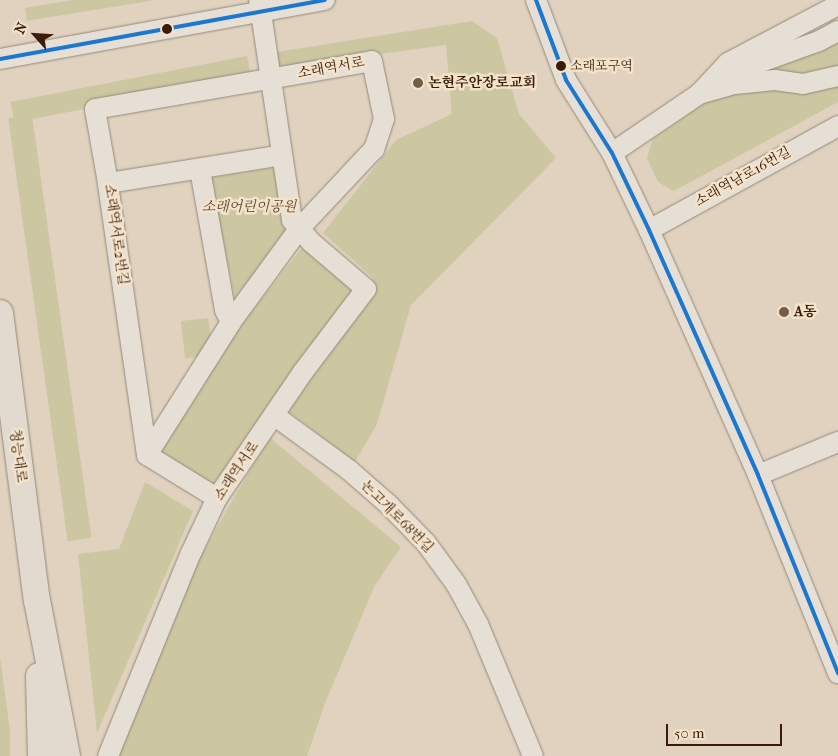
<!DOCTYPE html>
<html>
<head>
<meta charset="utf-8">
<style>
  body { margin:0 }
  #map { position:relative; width:838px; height:756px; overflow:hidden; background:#e0d2be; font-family:"IM FELL French Canon","Noto Serif KR",serif }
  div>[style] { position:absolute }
  .green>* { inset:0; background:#ccc6a1; transform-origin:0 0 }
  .roads { filter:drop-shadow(0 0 1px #94887a) drop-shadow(0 0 1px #94887a) }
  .minor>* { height:20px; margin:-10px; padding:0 10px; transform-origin:10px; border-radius:10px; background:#e6dfd5 }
  .major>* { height:26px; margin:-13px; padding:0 13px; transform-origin:13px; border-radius:13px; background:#e2dace }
  .bus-1>* { height:4px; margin:-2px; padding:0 2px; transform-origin:2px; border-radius:2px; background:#1c78cf }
  .dots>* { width:14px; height:14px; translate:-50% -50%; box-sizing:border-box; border:2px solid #f4e3cc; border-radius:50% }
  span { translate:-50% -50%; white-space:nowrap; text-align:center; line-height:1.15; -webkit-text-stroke:5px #f4e3cc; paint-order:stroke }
  .bus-label { font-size:13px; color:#3a1c07 }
  .left { translate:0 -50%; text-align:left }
  .street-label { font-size:14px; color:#3a1c07 }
  .poi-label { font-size:14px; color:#3a1c07; font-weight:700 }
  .park-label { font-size:14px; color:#5a4428; font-style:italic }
  .north { position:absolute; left:10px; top:10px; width:50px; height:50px; -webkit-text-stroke:4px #f4e3cc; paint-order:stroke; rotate:296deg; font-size:14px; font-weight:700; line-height:20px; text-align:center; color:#3a1c07 }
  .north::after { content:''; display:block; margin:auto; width:18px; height:22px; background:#3a1c07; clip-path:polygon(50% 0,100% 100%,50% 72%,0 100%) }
  .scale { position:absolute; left:666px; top:724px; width:116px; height:22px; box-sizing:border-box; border:2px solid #3a1c07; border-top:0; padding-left:6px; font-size:15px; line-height:18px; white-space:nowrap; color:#3a1c07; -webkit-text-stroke:4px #f4e3cc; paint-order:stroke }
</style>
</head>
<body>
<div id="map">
  <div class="green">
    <div style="clip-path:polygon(73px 0,155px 0,27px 21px,25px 8px)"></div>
    <div style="clip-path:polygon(472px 21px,497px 38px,519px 114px,556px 158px,411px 305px,377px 424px,355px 462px,288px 411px,373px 278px,323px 233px,396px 140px,452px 114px,446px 45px,278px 68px,277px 52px)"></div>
    <div style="clip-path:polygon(838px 39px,838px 68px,816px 76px,774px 73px,778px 62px)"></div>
    <div style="left:247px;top:56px;width:21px;height:241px;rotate:79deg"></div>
    <div style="clip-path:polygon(838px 86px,838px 102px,674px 191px,658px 182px,647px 158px,653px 139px,713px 97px,740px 87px,806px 92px)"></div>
    <div style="left:32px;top:115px;width:427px;height:24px;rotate:82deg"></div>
    <div style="clip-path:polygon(276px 167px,287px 231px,235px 298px,210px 178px)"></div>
    <div style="clip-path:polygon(302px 248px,353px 290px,211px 488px,159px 455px,237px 330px)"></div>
    <div style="clip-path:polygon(208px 318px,211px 339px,197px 357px,185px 358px,181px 321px)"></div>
    <div style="clip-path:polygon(269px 437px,401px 547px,375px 585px,325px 703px,307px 756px,117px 756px,193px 569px)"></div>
    <div style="clip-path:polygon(145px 482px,193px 511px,97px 733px,78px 554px,119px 549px)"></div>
    <div style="clip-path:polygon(0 657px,10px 731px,10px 756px,0 756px)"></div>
  </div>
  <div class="roads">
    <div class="minor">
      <div style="left:536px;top:0;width:85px;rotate:69.4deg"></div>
      <div style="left:566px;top:80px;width:86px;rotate:57.8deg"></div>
      <div style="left:612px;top:153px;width:85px;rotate:64.3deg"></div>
      <div style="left:649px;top:230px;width:268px;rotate:66deg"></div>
      <div style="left:758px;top:475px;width:214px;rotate:68deg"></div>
      <div style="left:0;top:59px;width:330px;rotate:-10.3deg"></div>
      <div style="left:733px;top:72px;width:91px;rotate:-19.8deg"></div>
      <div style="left:819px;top:41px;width:21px;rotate:-28deg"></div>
      <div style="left:699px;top:94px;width:37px;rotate:-16deg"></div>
      <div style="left:735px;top:84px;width:40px;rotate:-5.7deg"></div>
      <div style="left:775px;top:80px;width:28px;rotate:8deg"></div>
      <div style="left:803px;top:84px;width:36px;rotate:-13deg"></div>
      <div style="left:612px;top:153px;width:105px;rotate:-34.1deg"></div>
      <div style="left:699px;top:94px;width:42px;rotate:-46.9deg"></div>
      <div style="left:728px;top:63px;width:124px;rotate:-27.8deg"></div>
      <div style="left:108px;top:183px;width:176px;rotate:-9.1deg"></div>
      <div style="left:649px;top:230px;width:216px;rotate:-28.8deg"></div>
      <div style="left:275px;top:416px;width:92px;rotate:36.1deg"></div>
      <div style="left:349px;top:470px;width:52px;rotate:41.1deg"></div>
      <div style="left:388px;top:504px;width:54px;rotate:45.7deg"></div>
      <div style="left:426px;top:543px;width:51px;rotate:53.8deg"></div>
      <div style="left:456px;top:584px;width:46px;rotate:61.2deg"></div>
      <div style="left:478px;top:624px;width:143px;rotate:67.4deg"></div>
      <div style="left:147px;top:455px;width:275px;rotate:-98.2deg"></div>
      <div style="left:108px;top:183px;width:75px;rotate:-100deg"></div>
      <div style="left:95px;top:109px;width:281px;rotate:-9.8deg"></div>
      <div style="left:372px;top:61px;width:59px;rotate:78.3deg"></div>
      <div style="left:384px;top:119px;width:32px;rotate:108deg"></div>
      <div style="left:374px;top:149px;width:110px;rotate:133.2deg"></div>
      <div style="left:299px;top:229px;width:115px;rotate:126.2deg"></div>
      <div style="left:147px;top:455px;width:157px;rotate:-57.7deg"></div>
      <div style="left:231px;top:322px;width:13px;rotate:-117deg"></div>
      <div style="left:225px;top:310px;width:143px;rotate:-100.1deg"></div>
      <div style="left:147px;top:455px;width:82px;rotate:31.6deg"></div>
      <div style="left:758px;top:475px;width:87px;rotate:-22.4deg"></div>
      <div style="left:108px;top:756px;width:219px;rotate:-67.8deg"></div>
      <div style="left:191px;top:553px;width:61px;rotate:-64.7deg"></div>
      <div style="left:217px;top:498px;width:153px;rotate:-55.7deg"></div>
      <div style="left:303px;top:372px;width:104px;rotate:-52.8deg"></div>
      <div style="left:366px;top:289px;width:72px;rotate:-139.5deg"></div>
      <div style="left:311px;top:242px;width:29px;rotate:-131deg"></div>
      <div style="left:292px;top:220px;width:222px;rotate:-98.5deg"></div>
    </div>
    <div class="major">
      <div style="left:0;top:313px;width:289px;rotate:82.7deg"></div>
      <div style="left:37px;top:600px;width:159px;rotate:79.1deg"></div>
      <div style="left:39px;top:676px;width:80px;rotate:88.6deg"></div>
    </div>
  </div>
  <div class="bus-1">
    <div style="left:536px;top:0;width:85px;rotate:69.4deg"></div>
    <div style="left:566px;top:80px;width:86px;rotate:57.8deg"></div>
    <div style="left:612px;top:153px;width:85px;rotate:64.3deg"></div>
    <div style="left:649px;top:230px;width:268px;rotate:66deg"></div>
    <div style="left:758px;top:475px;width:214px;rotate:68deg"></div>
    <div style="left:0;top:59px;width:330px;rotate:-10.3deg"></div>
  </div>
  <div class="dots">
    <div style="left:167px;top:29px;background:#3a1c07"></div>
    <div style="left:561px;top:66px;background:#3a1c07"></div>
    <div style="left:418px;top:83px;background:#745c47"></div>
    <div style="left:784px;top:312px;background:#745c47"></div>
  </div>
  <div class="bus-label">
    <span class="left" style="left:570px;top:66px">소래포구역</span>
  </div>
  <div class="street-label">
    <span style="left:331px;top:68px;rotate:-10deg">소래역서로</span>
    <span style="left:743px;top:177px;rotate:-29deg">소래역남로16번길</span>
    <span style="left:116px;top:235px;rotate:82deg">소래역서로2번길</span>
    <span style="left:18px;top:456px;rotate:83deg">청능대로</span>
    <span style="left:237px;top:471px;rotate:-56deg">소래역서로</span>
    <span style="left:397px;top:517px;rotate:45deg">논고개로68번길</span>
  </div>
  <div class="poi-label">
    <span class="left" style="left:428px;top:83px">논현주안장로교회</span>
    <span class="left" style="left:794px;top:312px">A동</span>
  </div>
  <div class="park-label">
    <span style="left:249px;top:207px">소래어린이공원</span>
  </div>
  <div class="north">N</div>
  <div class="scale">50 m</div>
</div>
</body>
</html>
